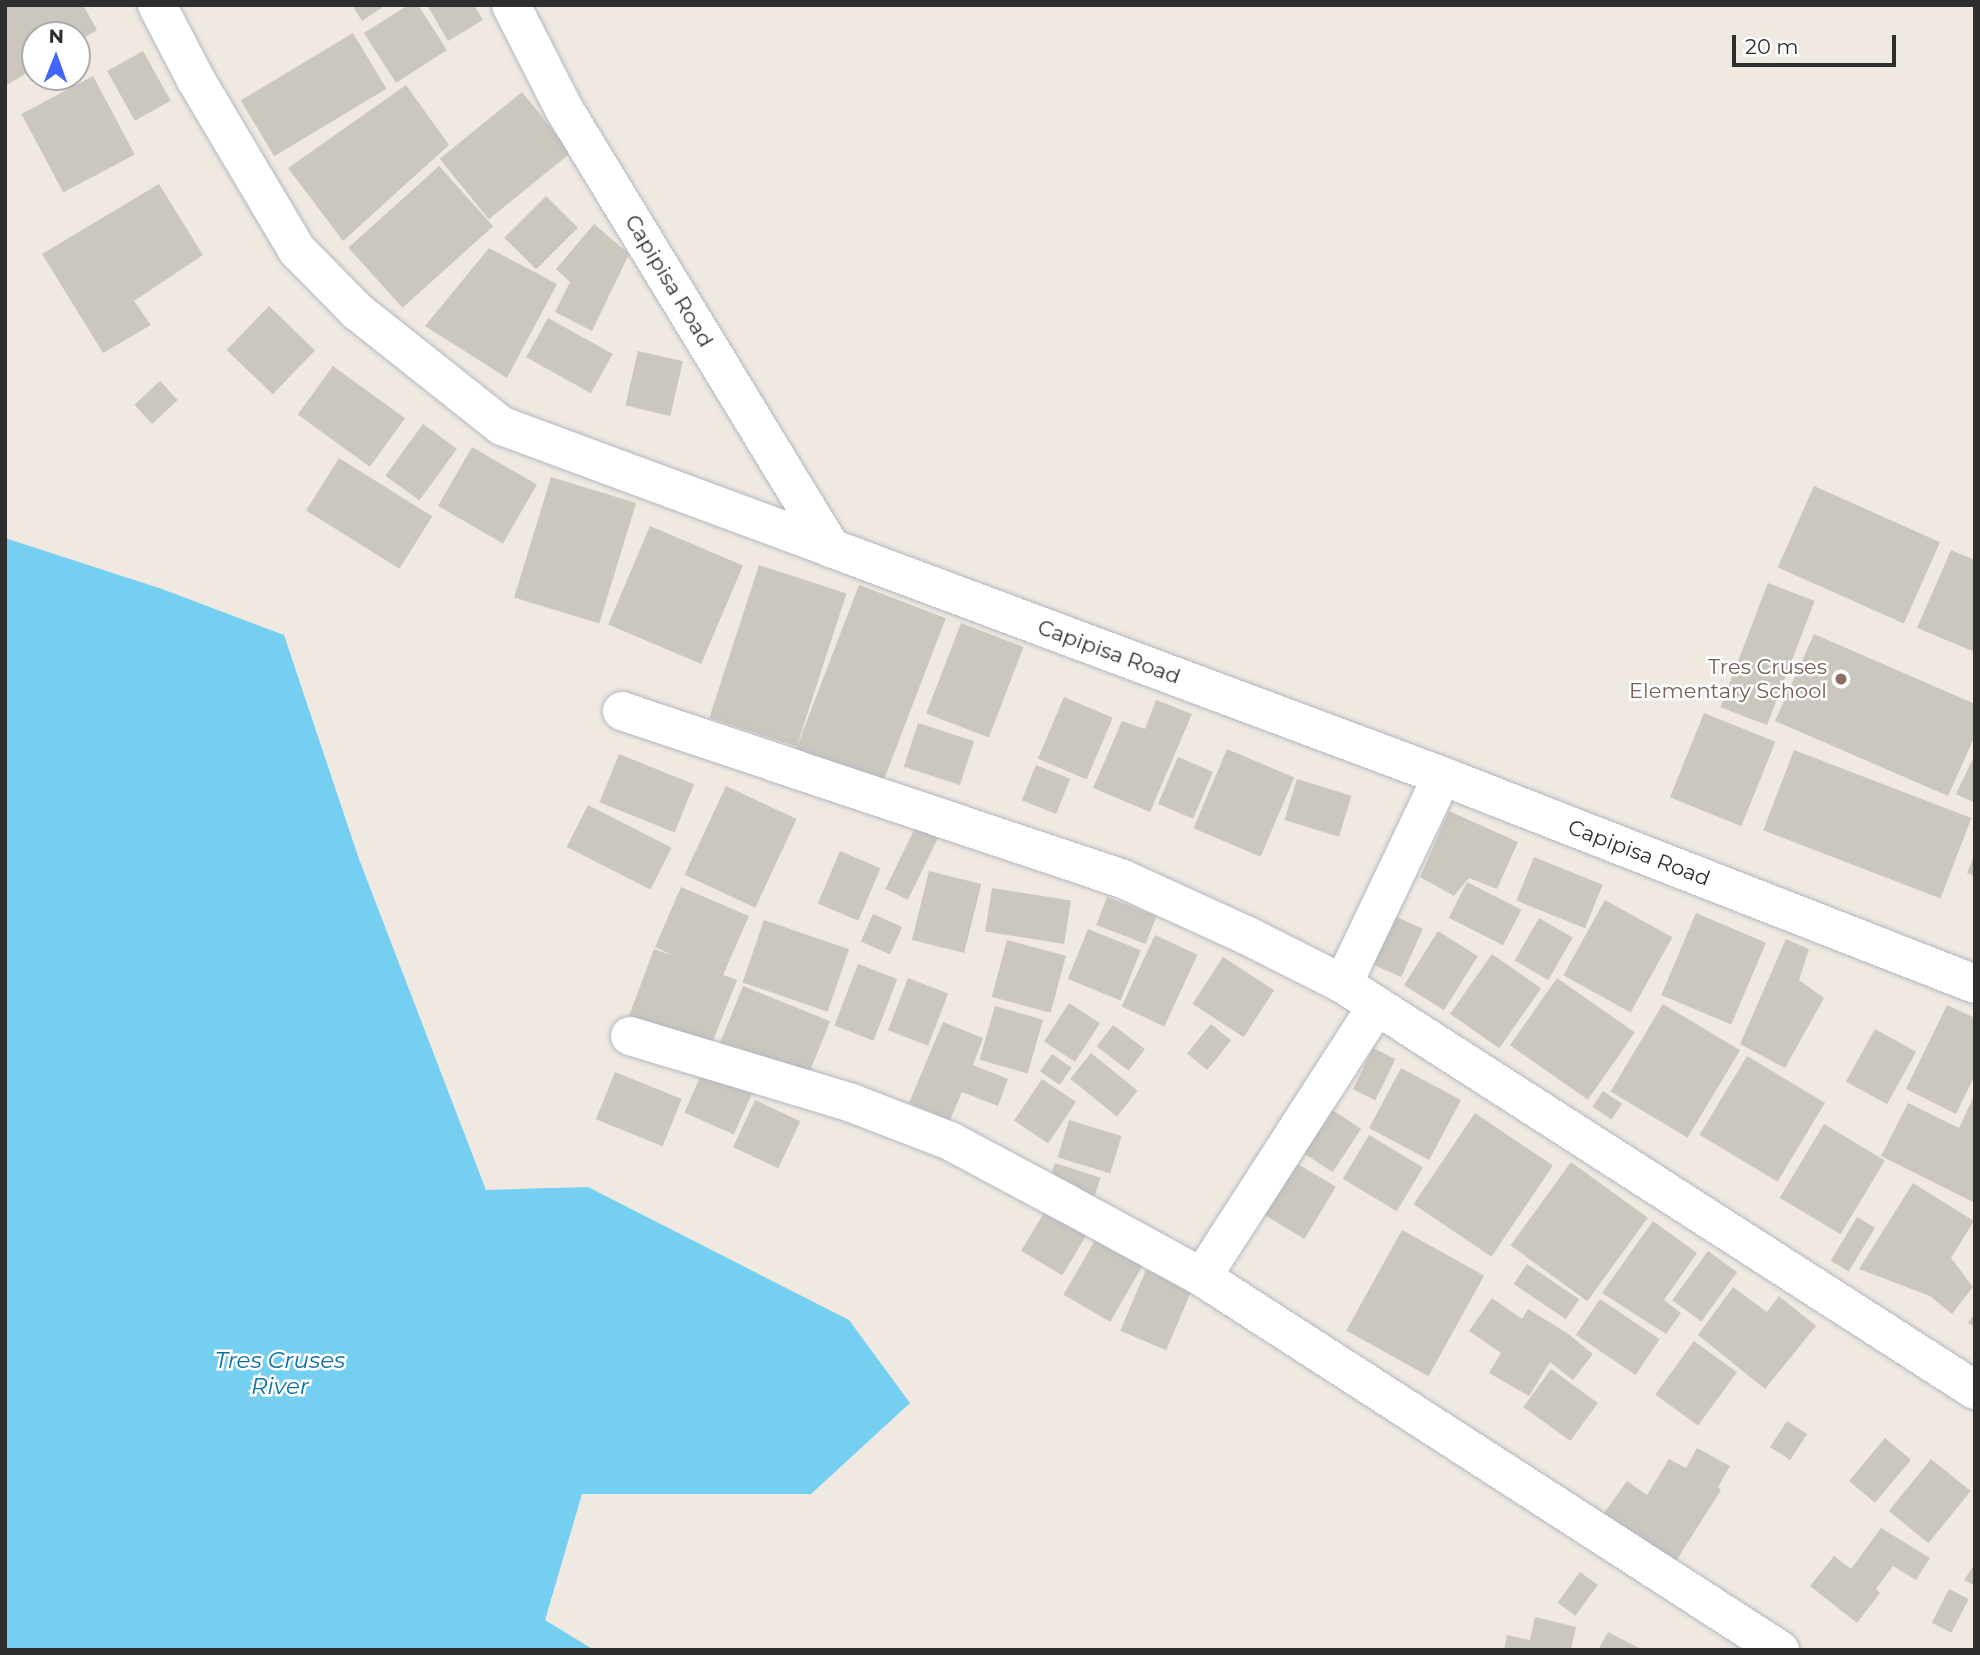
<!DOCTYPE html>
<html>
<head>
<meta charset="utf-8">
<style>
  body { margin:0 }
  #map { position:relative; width:1980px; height:1655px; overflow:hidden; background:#efe9e1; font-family:Montserrat,sans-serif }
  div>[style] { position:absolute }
  .water>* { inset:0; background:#75cff0 }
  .building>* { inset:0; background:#cbc7bf; transform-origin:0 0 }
  .roads { filter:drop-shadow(0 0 2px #b4b7c1) drop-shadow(0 0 2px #b4b7c1) }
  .minor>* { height:38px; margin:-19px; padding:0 19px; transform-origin:19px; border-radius:19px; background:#fff }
  .tertiary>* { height:38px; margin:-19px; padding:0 19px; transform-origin:19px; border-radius:19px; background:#fff }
  .dots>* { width:19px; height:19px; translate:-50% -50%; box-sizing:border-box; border:4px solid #fff; border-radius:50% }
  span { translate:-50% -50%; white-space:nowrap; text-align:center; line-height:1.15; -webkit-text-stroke:5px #fff; paint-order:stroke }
  .street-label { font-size:21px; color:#2e2e2e }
  .education-label { font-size:21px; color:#785e54 }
  .right { translate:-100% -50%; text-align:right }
  .water-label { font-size:23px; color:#0d6fa3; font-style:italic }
  .frame { position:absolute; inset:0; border:7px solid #2e2e2e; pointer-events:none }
  .north { position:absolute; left:21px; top:21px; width:70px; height:70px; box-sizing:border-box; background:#fff; border:2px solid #ababab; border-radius:50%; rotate:1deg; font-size:19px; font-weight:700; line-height:28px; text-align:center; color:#2e2e2e }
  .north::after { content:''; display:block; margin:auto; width:24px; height:32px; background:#4264fb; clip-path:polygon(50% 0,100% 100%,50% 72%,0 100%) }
  .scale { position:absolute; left:1732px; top:35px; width:164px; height:32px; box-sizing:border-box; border:4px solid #2e2e2e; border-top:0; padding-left:9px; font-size:21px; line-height:24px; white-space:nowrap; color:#2e2e2e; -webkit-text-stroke:5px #fff; paint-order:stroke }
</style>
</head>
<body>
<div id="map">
  <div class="water">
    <div style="clip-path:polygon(5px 538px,162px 589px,284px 635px,359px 859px,486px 1190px,588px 1187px,849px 1320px,910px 1403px,811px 1494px,582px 1494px,545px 1620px,594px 1650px,5px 1650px)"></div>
  </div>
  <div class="building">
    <div style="clip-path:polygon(5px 5px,83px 5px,97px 30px,77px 42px,77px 35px,35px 35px,35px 68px,5px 86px)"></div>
    <div style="clip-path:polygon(352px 5px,386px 5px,362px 21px)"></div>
    <div style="clip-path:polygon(408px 5px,418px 5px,447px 50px,396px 83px,364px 33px)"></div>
    <div style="clip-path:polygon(427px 5px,474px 5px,483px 20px,448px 41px)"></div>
    <div style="left:353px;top:33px;width:65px;height:131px;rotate:59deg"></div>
    <div style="left:143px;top:51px;width:57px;height:41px;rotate:61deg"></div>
    <div style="left:93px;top:76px;width:89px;height:81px;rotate:62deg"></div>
    <div style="clip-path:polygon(406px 85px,449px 145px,343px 241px,288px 168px)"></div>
    <div style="left:522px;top:92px;width:78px;height:106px;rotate:51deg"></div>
    <div style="left:439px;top:166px;width:81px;height:122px;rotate:48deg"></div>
    <div style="clip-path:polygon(159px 184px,203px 255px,134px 301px,151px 325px,103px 353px,42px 254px)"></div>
    <div style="left:546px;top:196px;width:45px;height:59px;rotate:45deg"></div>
    <div style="clip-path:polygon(594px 224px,629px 254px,592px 331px,555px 312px,570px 282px,556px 269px)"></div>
    <div style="clip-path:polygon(489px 248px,557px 284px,507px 378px,425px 326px)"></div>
    <div style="left:269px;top:306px;width:64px;height:61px;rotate:44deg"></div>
    <div style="left:548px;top:318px;width:74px;height:45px;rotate:29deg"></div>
    <div style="left:638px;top:351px;width:46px;height:56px;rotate:13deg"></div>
    <div style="left:333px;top:366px;width:89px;height:60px;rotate:36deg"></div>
    <div style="left:160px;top:381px;width:26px;height:35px;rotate:47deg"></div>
    <div style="left:423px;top:424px;width:42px;height:64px;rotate:36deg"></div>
    <div style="left:472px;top:447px;width:75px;height:68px;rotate:30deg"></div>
    <div style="left:339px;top:458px;width:110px;height:62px;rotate:32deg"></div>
    <div style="left:551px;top:477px;width:89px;height:126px;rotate:17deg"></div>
    <div style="left:1814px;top:486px;width:138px;height:89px;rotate:24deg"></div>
    <div style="left:650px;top:526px;width:101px;height:107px;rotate:23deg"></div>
    <div style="clip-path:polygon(1951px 550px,1975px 560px,1975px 652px,1917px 628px)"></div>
    <div style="left:759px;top:565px;width:92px;height:161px;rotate:18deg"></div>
    <div style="left:1768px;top:583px;width:50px;height:133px;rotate:21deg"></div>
    <div style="left:859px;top:585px;width:93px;height:181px;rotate:21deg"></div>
    <div style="left:961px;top:623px;width:67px;height:97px;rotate:21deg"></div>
    <div style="clip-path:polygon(1814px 634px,1975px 704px,1975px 736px,1948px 796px,1775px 721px)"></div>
    <div style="left:1064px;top:697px;width:53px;height:67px;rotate:23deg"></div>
    <div style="clip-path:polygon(1156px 700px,1192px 714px,1150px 812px,1093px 788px,1122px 721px,1145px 729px)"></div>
    <div style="left:1704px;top:713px;width:77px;height:91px;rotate:22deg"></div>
    <div style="left:918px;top:723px;width:59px;height:46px;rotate:18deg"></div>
    <div style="left:1227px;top:749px;width:73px;height:86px;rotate:23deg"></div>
    <div style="left:1794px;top:750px;width:190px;height:86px;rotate:21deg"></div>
    <div style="left:619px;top:754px;width:81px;height:52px;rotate:22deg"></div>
    <div style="clip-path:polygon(1975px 754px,1975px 803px,1956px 794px)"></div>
    <div style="left:1178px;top:757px;width:38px;height:51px;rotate:23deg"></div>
    <div style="left:1036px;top:765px;width:37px;height:38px;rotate:22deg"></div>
    <div style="left:1297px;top:779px;width:57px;height:43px;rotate:17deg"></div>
    <div style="left:726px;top:786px;width:78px;height:98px;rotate:25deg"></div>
    <div style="left:588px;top:805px;width:94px;height:47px;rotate:27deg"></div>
    <div style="clip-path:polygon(1449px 811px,1518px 842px,1497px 889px,1469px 878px,1454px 896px,1420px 877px)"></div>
    <div style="left:916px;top:826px;width:25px;height:70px;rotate:26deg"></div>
    <div style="left:840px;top:851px;width:44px;height:57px;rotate:23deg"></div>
    <div style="clip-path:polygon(1975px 854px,1975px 876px,1967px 873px)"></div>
    <div style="left:1534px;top:857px;width:74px;height:47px;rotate:22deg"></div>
    <div style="left:929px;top:871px;width:54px;height:71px;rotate:14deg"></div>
    <div style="left:1467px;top:882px;width:61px;height:40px;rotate:27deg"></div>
    <div style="clip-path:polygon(681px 887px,749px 916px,723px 975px,737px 980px,707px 1056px,626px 1024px,654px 949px,674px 956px,655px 947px)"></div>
    <div style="left:992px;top:888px;width:80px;height:44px;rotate:9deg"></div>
    <div style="left:1107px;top:897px;width:53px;height:30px;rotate:21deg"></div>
    <div style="left:1605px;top:900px;width:77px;height:86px;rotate:29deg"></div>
    <div style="left:1696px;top:913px;width:76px;height:89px;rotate:23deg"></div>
    <div style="left:873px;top:914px;width:32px;height:30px;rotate:24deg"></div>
    <div style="left:1390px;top:914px;width:36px;height:53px;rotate:24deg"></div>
    <div style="left:1539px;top:918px;width:39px;height:49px;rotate:30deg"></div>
    <div style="left:764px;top:920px;width:90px;height:66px;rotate:19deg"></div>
    <div style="left:1088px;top:929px;width:57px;height:54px;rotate:22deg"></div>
    <div style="left:1438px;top:931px;width:47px;height:64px;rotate:32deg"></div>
    <div style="left:1155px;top:935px;width:47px;height:79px;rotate:25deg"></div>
    <div style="clip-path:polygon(1786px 939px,1809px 949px,1799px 980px,1824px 998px,1785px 1068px,1740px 1044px)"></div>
    <div style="left:1007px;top:940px;width:61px;height:59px;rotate:15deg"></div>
    <div style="left:1492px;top:954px;width:60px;height:73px;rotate:35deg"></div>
    <div style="left:1223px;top:957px;width:61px;height:56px;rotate:33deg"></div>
    <div style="left:858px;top:964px;width:42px;height:66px;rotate:21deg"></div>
    <div style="left:908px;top:978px;width:43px;height:56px;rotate:21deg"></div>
    <div style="left:1557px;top:978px;width:95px;height:82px;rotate:35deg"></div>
    <div style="left:743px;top:986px;width:94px;height:67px;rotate:22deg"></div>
    <div style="left:1069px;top:1003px;width:37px;height:46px;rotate:33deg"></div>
    <div style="left:1663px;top:1004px;width:90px;height:102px;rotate:31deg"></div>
    <div style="clip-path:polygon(1947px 1005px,1975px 1018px,1975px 1075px,1956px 1114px,1906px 1089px)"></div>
    <div style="left:995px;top:1006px;width:50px;height:56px;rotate:16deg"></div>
    <div style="clip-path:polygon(943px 1022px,983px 1038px,973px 1065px,1008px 1079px,998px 1106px,962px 1092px,950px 1120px,909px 1103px)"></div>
    <div style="left:1211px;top:1024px;width:26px;height:38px;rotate:39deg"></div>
    <div style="left:1113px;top:1025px;width:40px;height:27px;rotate:37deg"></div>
    <div style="left:1875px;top:1029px;width:47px;height:60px;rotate:29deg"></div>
    <div style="left:1373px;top:1048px;width:25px;height:46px;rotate:26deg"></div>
    <div style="left:1091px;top:1053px;width:60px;height:33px;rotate:39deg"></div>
    <div style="left:1052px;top:1054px;width:24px;height:21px;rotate:35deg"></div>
    <div style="left:1747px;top:1056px;width:91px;height:92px;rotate:31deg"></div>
    <div style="left:706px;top:1064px;width:54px;height:53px;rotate:24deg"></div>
    <div style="left:1401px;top:1068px;width:68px;height:68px;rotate:28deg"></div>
    <div style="left:615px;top:1072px;width:72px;height:51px;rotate:22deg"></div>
    <div style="left:1042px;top:1079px;width:41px;height:50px;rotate:34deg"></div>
    <div style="left:1603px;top:1091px;width:23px;height:19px;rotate:34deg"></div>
    <div style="clip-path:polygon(1975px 1094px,1975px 1203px,1881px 1156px,1908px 1103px,1959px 1128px)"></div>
    <div style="left:755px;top:1100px;width:50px;height:52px;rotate:25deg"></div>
    <div style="left:1320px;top:1102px;width:49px;height:52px;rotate:33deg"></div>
    <div style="left:1475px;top:1113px;width:94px;height:110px;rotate:34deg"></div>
    <div style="left:1069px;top:1120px;width:55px;height:39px;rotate:17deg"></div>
    <div style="left:1824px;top:1124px;width:71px;height:86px;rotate:31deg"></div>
    <div style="left:1369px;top:1135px;width:63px;height:51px;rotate:31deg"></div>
    <div style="left:1293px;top:1161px;width:50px;height:61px;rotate:31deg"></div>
    <div style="left:1571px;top:1162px;width:95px;height:103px;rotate:36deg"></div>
    <div style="left:1055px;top:1163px;width:48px;height:30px;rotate:18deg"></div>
    <div style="clip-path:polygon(1913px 1183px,1974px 1221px,1951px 1258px,1973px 1287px,1952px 1314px,1930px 1296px,1859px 1269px)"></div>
    <div style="left:1051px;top:1201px;width:48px;height:58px;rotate:31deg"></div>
    <div style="left:1857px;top:1217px;width:21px;height:51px;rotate:31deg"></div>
    <div style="clip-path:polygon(1653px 1221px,1697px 1253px,1664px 1300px,1681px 1313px,1666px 1334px,1602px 1293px)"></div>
    <div style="left:1402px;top:1230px;width:94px;height:115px;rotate:29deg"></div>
    <div style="left:1098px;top:1235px;width:54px;height:69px;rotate:30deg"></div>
    <div style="left:1708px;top:1251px;width:36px;height:61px;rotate:36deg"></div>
    <div style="left:1527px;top:1264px;width:63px;height:24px;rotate:34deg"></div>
    <div style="left:1146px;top:1270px;width:50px;height:66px;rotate:23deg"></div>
    <div style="clip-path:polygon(1733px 1287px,1767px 1312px,1779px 1296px,1816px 1326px,1765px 1389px,1698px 1335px)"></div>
    <div style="clip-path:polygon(1492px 1298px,1522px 1319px,1528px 1309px,1567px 1333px,1593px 1354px,1573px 1380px,1550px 1362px,1529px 1396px,1489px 1373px,1501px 1353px,1469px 1331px)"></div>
    <div style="left:1600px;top:1299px;width:72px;height:43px;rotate:34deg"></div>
    <div style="clip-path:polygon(1975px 1312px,1975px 1327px,1968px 1323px)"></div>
    <div style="left:1694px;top:1341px;width:53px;height:66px;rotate:36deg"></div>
    <div style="left:1551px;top:1369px;width:58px;height:47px;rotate:36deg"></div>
    <div style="left:1787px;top:1421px;width:24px;height:31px;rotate:33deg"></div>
    <div style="left:1885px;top:1438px;width:34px;height:56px;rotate:40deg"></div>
    <div style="clip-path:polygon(1697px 1448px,1730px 1466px,1718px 1487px,1721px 1490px,1676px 1561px,1604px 1513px,1627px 1481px,1647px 1495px,1669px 1459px,1686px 1468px)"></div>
    <div style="left:1931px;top:1459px;width:51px;height:67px;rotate:39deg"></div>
    <div style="clip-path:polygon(1881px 1528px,1930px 1558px,1916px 1580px,1893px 1566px,1876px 1589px,1880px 1593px,1857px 1623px,1810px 1586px,1834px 1556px,1851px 1569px)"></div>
    <div style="clip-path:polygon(1975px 1564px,1975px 1586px,1964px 1580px)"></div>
    <div style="left:1580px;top:1572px;width:22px;height:38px;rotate:36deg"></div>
    <div style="left:1949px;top:1589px;width:22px;height:38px;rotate:27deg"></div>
    <div style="clip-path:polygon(1535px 1617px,1576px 1627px,1571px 1650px,1504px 1650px,1507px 1635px,1530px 1640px)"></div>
    <div style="clip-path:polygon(1608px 1632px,1643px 1650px,1598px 1650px)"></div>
  </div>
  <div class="roads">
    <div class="minor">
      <div style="left:157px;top:5px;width:85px;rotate:62.5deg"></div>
      <div style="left:196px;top:80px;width:198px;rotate:59.3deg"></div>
      <div style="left:297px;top:250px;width:87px;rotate:45.5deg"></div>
      <div style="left:358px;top:312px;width:184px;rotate:38.4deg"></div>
      <div style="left:502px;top:426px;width:351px;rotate:20.3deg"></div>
      <div style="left:622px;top:711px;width:528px;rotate:18.54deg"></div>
      <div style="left:1123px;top:879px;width:135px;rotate:24.5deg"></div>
      <div style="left:1246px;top:935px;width:109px;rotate:26.8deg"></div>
      <div style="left:1343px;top:984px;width:751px;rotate:32.72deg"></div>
      <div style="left:1343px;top:984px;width:230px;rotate:-64.5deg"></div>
      <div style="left:630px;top:1036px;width:229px;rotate:16.8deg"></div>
      <div style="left:849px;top:1102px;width:108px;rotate:21.1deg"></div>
      <div style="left:950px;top:1141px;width:134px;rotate:28.1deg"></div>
      <div style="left:1068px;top:1204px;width:153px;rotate:28.6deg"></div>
      <div style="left:1202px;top:1277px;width:688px;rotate:32.84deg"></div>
      <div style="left:1202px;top:1277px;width:321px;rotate:-57.2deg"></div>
    </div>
    <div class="tertiary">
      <div style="left:511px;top:5px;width:117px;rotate:63deg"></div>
      <div style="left:564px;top:109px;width:514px;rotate:58.69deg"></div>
      <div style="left:831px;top:548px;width:652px;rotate:20.46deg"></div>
      <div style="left:1442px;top:776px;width:572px;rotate:21.32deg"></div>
    </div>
  </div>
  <div class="dots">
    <div style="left:1841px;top:679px;background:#8d6e63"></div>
  </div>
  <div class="street-label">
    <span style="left:669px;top:281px;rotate:59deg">Capipisa Road</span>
    <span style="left:1109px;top:652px;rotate:20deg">Capipisa Road</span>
    <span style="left:1639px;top:853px;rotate:21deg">Capipisa Road</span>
  </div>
  <div class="education-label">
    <span class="right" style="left:1827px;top:679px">Tres Cruses<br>Elementary School</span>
  </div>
  <div class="water-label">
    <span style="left:280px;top:1373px">Tres Cruses<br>River</span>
  </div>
  <div class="frame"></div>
  <div class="north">N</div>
  <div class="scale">20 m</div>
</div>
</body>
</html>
